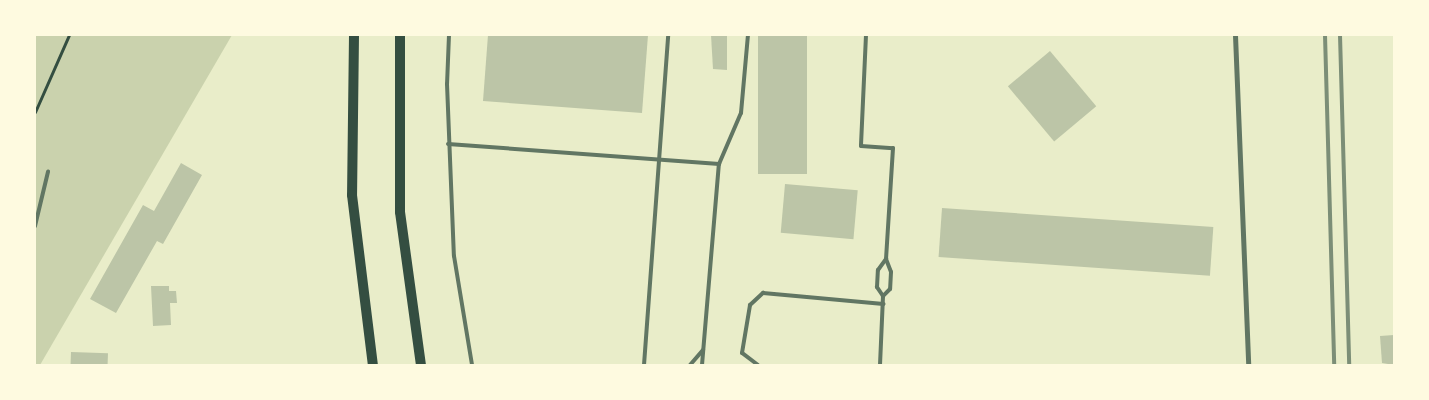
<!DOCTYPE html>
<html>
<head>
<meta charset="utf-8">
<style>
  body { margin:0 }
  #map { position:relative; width:1429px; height:400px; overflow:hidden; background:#e9edc9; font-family:"Open Sans",sans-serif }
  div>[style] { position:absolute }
  .green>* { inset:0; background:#cad2ad }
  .building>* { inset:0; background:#bcc5a7; transform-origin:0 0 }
  .path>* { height:3px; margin:-1.5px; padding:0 1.5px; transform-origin:1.5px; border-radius:1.5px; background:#344e41 }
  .service>* { height:4px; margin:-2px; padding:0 2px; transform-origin:2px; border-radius:2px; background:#617663 }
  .minor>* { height:5px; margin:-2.5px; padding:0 2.5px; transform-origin:2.5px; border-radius:2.5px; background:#617663 }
  .secondary>* { height:10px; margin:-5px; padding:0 5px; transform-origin:5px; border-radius:5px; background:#344e41 }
  .rail>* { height:4px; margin:-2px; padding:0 2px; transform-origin:2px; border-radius:2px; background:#7c8e77 }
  span { translate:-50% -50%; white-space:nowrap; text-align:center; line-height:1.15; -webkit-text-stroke:5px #fefae0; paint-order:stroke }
  .frame { position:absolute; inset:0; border:36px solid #fefae0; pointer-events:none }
</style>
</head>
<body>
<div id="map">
  <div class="green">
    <div style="clip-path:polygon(232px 35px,40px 365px,35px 365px,36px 35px)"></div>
  </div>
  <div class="building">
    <div style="clip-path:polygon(488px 35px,648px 35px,642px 113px,483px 101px)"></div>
    <div style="clip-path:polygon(711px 35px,727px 35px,727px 70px,713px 69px)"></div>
    <div style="left:758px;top:35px;width:49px;height:139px"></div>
    <div style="left:1050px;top:51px;width:72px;height:55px;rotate:50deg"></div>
    <div style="clip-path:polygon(181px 163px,202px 175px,163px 244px,157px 241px,116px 313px,90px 299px,143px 205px,154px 211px)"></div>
    <div style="left:785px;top:184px;width:73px;height:49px;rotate:5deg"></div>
    <div style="left:942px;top:208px;width:272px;height:49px;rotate:4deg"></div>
    <div style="clip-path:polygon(151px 286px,169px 286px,169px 291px,176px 291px,177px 303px,170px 303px,171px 325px,153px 326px)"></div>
    <div style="clip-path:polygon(1394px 335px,1394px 365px,1382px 363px,1380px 336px)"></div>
    <div style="left:71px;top:352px;width:37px;height:13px;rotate:2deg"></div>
  </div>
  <div class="path">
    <div style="left:35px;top:112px;width:84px;rotate:-66.2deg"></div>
  </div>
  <div class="service">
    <div style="left:449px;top:35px;width:49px;rotate:92.3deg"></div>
    <div style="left:447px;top:84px;width:172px;rotate:87.7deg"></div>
    <div style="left:454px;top:256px;width:110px;rotate:80.6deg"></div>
    <div style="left:866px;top:35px;width:111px;rotate:92.6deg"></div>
    <div style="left:861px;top:146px;width:32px;rotate:4deg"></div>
    <div style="left:893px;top:148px;width:111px;rotate:93.6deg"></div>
    <div style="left:448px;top:144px;width:272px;rotate:4.2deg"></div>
    <div style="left:35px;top:226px;width:56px;rotate:-76.5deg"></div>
    <div style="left:644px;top:365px;width:331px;rotate:-85.8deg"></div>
    <div style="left:690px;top:365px;width:20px;rotate:-49deg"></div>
    <div style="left:702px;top:365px;width:202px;rotate:-85.2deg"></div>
    <div style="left:719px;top:164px;width:56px;rotate:-66.7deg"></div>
    <div style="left:741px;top:113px;width:78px;rotate:-84.9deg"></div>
    <div style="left:758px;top:365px;width:20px;rotate:-143deg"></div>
    <div style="left:742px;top:353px;width:49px;rotate:-80.5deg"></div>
    <div style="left:750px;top:305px;width:18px;rotate:-43deg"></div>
    <div style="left:763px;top:293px;width:121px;rotate:5.2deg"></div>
    <div style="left:880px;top:365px;width:69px;rotate:-87.5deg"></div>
    <div style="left:883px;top:296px;width:11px;rotate:-124deg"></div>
    <div style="left:877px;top:287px;width:17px;rotate:-87deg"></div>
    <div style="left:878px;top:270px;width:14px;rotate:-54deg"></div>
    <div style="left:886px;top:259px;width:14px;rotate:69deg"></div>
    <div style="left:891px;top:272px;width:17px;rotate:93deg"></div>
    <div style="left:890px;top:289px;width:10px;rotate:135deg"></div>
  </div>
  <div class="minor">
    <div style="left:1235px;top:35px;width:330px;rotate:87.7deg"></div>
  </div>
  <div class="secondary">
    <div style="left:354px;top:35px;width:160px;rotate:90.7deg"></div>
    <div style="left:352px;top:195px;width:171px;rotate:83deg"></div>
    <div style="left:400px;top:35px;width:177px;rotate:90deg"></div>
    <div style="left:400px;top:212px;width:154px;rotate:82.2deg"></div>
  </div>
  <div class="rail">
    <div style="left:1325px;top:35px;width:330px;rotate:88.4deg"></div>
    <div style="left:1340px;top:35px;width:330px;rotate:88.4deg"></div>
  </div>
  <div class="frame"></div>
</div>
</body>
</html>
